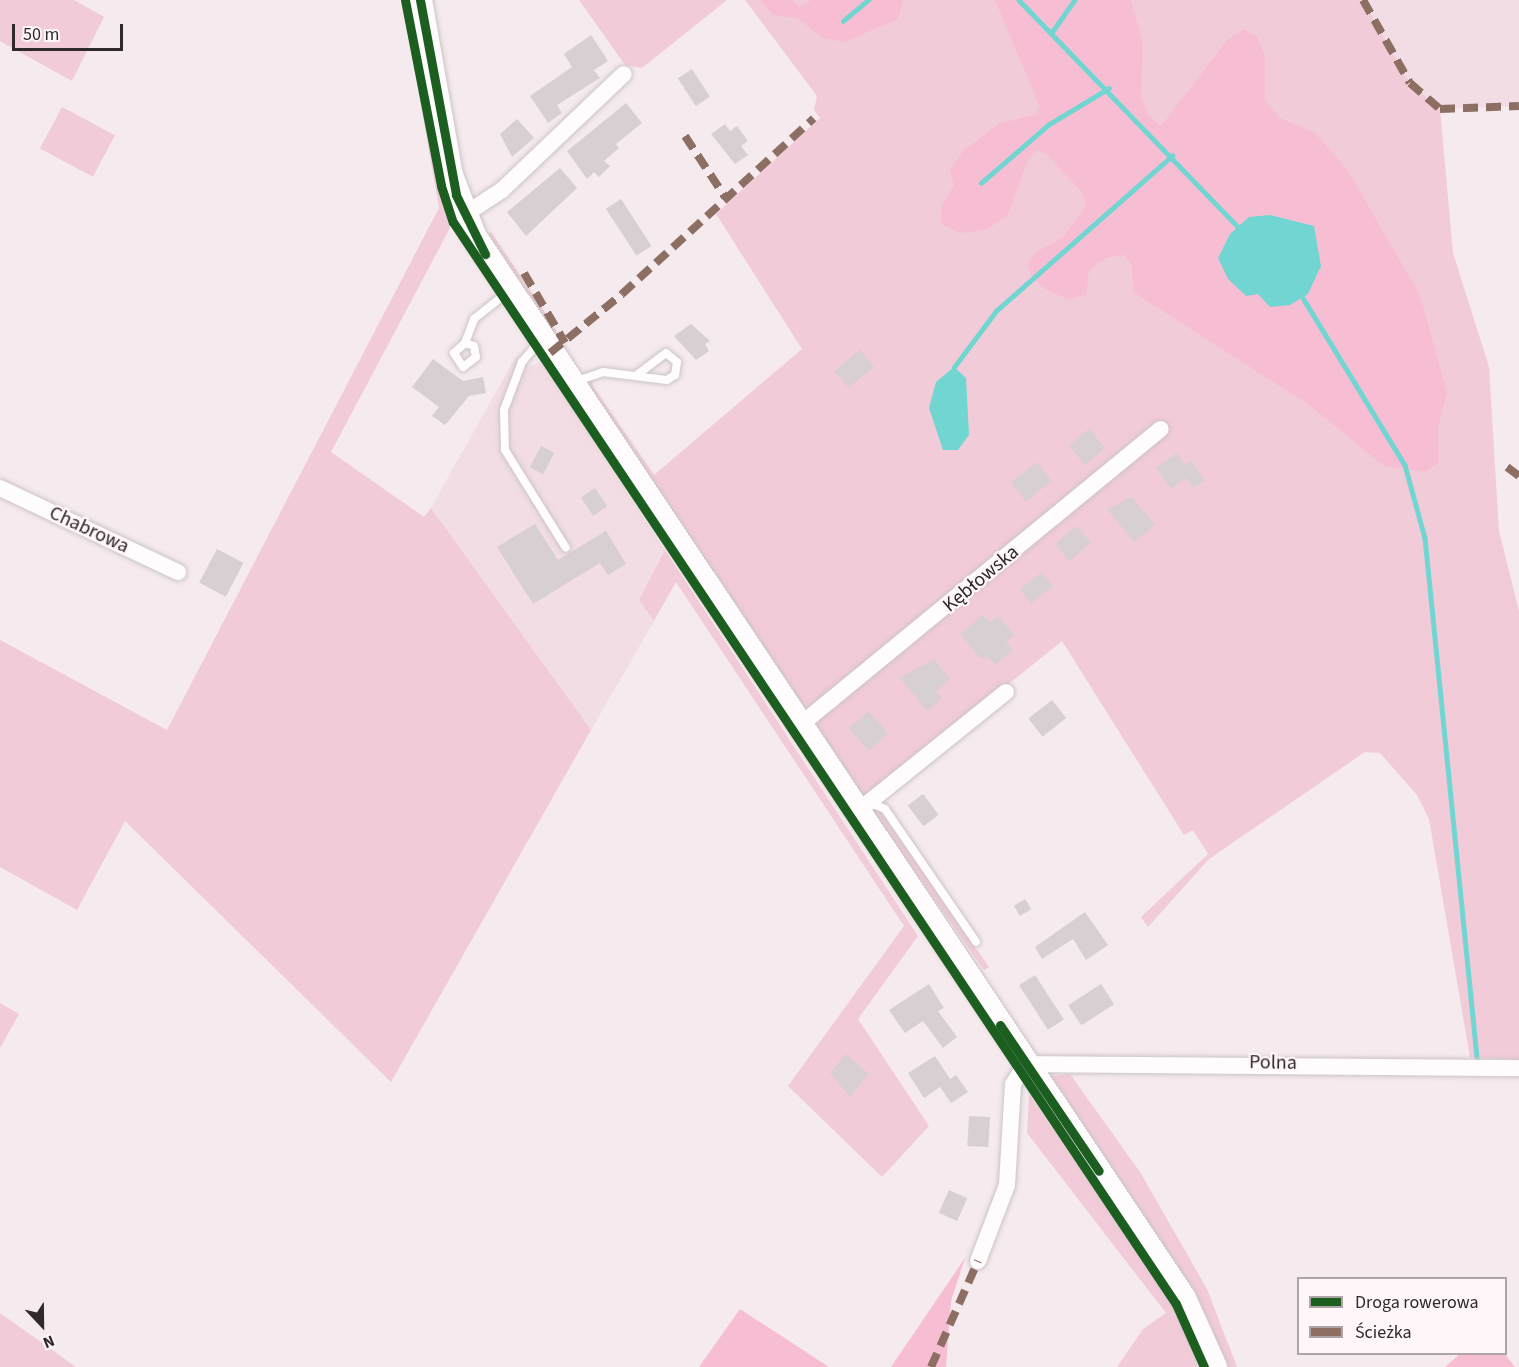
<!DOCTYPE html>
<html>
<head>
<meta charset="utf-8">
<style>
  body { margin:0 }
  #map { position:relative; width:1519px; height:1367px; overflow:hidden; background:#f5eaed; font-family:"Source Sans 3",sans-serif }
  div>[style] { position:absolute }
  .built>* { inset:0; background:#f1dde3 }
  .green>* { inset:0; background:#f2cbd8; transform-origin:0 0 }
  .forest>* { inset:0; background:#f7bed3 }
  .water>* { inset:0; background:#71d6d2 }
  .stream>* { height:4.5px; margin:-2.25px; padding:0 2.25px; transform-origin:2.25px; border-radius:2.25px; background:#71d6d2 }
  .building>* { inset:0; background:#d7cfd2; transform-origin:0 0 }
  .roads { filter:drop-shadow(0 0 2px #ccc4c6) drop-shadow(0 0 2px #ccc4c6) }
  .lane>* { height:8px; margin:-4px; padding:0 4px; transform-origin:4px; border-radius:4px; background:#fefcfc }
  .street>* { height:16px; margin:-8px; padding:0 8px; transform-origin:8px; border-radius:8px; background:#fefcfc }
  .secondary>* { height:24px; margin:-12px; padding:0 12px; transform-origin:12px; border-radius:12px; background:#fefcfc }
  .quiet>* { height:8px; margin-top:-4px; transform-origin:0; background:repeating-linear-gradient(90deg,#8d6e63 0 15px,transparent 0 23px) }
  .cycleway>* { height:9px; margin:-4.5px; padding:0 4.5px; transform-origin:4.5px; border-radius:4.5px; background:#1b5e20 }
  span { translate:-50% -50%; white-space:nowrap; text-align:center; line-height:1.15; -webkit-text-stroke:4.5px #fef6f9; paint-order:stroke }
  .street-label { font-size:20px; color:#30292b }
  .legend { position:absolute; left:1297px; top:1277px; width:210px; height:78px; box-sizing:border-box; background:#fef6f9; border:2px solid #aca4a7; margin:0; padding:8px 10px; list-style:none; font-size:18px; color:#30292b }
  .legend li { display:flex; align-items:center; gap:12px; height:30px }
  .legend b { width:30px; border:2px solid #aca4a7 }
  .north { position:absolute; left:12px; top:1295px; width:60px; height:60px; -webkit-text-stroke:4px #fef6f9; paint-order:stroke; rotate:158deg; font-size:16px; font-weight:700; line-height:24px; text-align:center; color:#30292b }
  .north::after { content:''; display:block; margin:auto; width:21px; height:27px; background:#30292b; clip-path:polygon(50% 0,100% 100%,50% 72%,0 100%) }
  .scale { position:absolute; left:12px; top:24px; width:111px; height:27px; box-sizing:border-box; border:3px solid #30292b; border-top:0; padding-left:8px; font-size:18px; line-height:21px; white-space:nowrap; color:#30292b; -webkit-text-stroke:4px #fef6f9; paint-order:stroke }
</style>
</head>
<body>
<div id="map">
  <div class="built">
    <div style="clip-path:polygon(1363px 0,1519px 0,1519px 106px,1440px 109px,1410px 83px)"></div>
    <div style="clip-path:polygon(516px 356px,528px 366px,542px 362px,665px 550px,640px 600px,654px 621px,591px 730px,431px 508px)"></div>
  </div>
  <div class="green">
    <div style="clip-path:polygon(0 0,74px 0,104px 17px,72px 81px,0 41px)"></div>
    <div style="clip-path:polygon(403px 0,412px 0,450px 228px,331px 452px,424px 517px,431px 508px,591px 730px,391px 1082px,125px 821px,77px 910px,0 867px,0 640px,167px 730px,439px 208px)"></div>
    <div style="clip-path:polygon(579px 0,727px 0,642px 68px,625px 65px)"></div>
    <div style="clip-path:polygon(745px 0,1363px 0,1410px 83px,1440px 109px,1453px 253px,1489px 367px,1499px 531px,1519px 611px,1519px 1060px,1470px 1057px,1429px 819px,1417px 795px,1380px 753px,1365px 752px,1209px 859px,1148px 927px,1141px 917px,1208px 854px,1193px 830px,1184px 835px,1062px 641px,864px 801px,584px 382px,594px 379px,592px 385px,654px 475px,802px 349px,716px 214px,820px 118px,814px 110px,817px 96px)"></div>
    <div style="left:62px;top:107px;width:60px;height:47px;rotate:28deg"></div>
    <div style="clip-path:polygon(491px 232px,550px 320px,557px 333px,551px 333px,483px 238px)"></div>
    <div style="clip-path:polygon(665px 550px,918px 936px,858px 1019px,929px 1126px,882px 1177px,788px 1086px,904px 926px,676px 582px,654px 621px,639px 600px)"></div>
    <div style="clip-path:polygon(879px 809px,989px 967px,984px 970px,872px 811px)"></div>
    <div style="clip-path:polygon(0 1003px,19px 1014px,0 1048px)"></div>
    <div style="clip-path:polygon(1070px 1074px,1140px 1172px,1207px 1289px,1237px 1367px,1222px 1367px,1212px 1329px,1184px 1278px,1051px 1076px)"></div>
    <div style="clip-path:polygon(1029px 1094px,1176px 1308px,1198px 1367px,1117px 1367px,1143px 1329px,1166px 1313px,1027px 1133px)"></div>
    <div style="clip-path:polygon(0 1313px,76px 1367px,0 1367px)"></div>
  </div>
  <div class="forest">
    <div style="clip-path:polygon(761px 0,792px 0,800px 7px,811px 0,903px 0,898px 19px,845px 42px,823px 38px,797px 18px,772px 15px)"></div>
    <div style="clip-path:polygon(995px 0,1131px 0,1143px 43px,1141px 96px,1148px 115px,1161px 126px,1227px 40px,1245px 29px,1258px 38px,1265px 56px,1265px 100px,1280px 118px,1315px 133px,1347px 169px,1420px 295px,1447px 393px,1438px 427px,1439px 462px,1425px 472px,1384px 466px,1309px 405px,1133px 292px,1132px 265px,1124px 255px,1106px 258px,1089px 271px,1086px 295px,1068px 299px,1048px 291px,1032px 278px,1028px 264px,1036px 252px,1063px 237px,1086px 206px,1082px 192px,1045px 153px,1036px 150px,1027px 162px,1008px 215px,986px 230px,960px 233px,941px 224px,942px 205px,954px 185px,950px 169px,963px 151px,1000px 123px,1035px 115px,1040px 107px)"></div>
    <div style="clip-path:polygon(965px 1258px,951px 1301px,946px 1367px,891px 1367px)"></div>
    <div style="clip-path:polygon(740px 1309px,829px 1367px,699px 1367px)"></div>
    <div style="clip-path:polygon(1460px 1354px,1505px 1354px,1515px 1367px,1445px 1367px)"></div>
  </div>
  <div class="water">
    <div style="clip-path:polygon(1270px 215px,1314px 226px,1321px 266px,1308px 294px,1290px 305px,1270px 307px,1258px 294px,1246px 296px,1228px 279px,1218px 258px,1230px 234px,1249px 217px)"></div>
    <div style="clip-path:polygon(954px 367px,966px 378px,969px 435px,958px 450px,943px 450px,929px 408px,936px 382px)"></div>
  </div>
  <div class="stream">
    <div style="left:1019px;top:0;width:315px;rotate:46deg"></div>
    <div style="left:843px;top:21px;width:33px;rotate:-40deg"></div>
    <div style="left:1052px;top:32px;width:39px;rotate:-55deg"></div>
    <div style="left:981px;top:183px;width:89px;rotate:-40.9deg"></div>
    <div style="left:1048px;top:125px;width:71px;rotate:-31.2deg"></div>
    <div style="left:1303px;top:298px;width:196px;rotate:58.6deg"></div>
    <div style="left:1405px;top:465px;width:76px;rotate:74.7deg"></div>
    <div style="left:1425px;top:538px;width:522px;rotate:84.28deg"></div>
    <div style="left:954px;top:367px;width:70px;rotate:-53.1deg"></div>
    <div style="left:996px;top:311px;width:235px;rotate:-41.4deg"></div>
  </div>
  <div class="building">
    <div style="clip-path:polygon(591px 35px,608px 61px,594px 70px,600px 78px,557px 105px,562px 113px,548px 123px,530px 96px,572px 67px,564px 54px)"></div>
    <div style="left:692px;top:69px;width:33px;height:17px;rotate:57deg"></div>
    <div style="clip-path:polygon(626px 103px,642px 123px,616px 144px,619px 148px,604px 161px,610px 166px,599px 177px,594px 172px,587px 179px,567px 151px)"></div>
    <div style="clip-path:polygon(517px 119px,534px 138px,512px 157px,500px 134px)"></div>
    <div style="clip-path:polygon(725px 124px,730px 131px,737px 126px,748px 141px,741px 146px,748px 155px,735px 164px,711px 134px)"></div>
    <div style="clip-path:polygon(560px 168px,577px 188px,526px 236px,507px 212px)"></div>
    <div style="left:621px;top:199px;width:56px;height:18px;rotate:57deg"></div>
    <div style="clip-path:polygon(691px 324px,710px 341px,705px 344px,709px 351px,696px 360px,674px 336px)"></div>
    <div style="left:860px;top:350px;width:22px;height:33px;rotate:51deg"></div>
    <div style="clip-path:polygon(433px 359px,463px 381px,483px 377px,486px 393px,469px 396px,445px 425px,432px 416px,439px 407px,412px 387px)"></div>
    <div style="left:1089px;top:429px;width:25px;height:26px;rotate:50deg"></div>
    <div style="left:541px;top:446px;width:15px;height:24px;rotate:28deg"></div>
    <div style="clip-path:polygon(1177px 453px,1185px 465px,1190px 460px,1205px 480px,1194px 488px,1186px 478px,1171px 489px,1156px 468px)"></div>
    <div style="left:1037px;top:462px;width:24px;height:33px;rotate:52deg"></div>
    <div style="left:595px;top:488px;width:22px;height:17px;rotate:56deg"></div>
    <div style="clip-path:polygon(1132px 497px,1155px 525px,1134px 542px,1107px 509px)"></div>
    <div style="clip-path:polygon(535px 524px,558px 560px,606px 531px,626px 564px,608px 575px,600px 563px,533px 604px,497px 547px)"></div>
    <div style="left:1077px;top:526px;width:22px;height:28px;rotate:51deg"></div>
    <div style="left:217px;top:549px;width:30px;height:38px;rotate:28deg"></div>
    <div style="left:1042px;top:572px;width:18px;height:28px;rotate:52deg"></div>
    <div style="clip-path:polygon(983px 615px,990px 622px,998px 616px,1014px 635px,1006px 642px,1013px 650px,995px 665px,987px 656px,981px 659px,960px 634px)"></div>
    <div style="clip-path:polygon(934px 659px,950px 679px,936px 691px,942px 698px,927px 711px,900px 678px)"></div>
    <div style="left:1052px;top:700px;width:23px;height:30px;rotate:52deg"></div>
    <div style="left:869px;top:711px;width:30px;height:26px;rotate:50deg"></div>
    <div style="left:923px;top:794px;width:26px;height:19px;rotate:53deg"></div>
    <div style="left:1025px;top:899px;width:12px;height:13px;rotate:59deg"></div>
    <div style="clip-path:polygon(1085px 912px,1108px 945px,1086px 960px,1073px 939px,1042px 959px,1035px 947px)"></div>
    <div style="left:1035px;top:975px;width:53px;height:19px;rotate:57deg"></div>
    <div style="clip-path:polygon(929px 984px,944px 1008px,938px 1011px,957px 1037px,943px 1048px,923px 1021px,905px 1033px,889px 1010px)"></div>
    <div style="left:1101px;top:984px;width:24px;height:39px;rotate:57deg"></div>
    <div style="clip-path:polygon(846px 1054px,869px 1074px,850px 1097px,830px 1073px)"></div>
    <div style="clip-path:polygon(935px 1056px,950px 1079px,956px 1075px,968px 1092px,951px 1103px,940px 1087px,924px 1098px,908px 1073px)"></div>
    <div style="left:969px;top:1116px;width:21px;height:30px;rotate:3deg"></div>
    <div style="left:949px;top:1190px;width:20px;height:25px;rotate:24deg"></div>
  </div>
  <div class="roads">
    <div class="lane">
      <div style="left:541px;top:340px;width:29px;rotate:131deg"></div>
      <div style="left:522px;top:362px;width:51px;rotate:110.6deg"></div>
      <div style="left:504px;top:410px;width:40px;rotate:88.6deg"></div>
      <div style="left:505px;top:450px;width:115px;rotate:58.1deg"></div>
      <div style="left:465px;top:343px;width:9px;rotate:18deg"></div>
      <div style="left:474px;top:346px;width:11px;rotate:80deg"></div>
      <div style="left:476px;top:357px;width:16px;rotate:142deg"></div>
      <div style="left:463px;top:367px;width:17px;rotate:-123deg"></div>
      <div style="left:454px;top:353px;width:15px;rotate:-42deg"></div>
      <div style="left:465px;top:343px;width:26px;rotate:-69deg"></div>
      <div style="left:474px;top:319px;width:45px;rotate:-38.7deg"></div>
      <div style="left:574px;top:382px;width:31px;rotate:-19deg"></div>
      <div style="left:603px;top:372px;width:64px;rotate:7.1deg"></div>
      <div style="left:667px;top:380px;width:9px;rotate:-32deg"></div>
      <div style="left:675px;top:375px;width:13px;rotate:-81deg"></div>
      <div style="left:677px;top:362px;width:14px;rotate:-141deg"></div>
      <div style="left:666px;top:353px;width:35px;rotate:143deg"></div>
      <div style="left:871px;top:803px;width:15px;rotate:23deg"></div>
      <div style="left:885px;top:809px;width:161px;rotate:55.6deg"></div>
    </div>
    <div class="street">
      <div style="left:464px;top:215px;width:45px;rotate:-33.3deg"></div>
      <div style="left:502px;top:190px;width:168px;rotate:-43.6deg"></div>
      <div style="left:0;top:488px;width:197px;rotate:25.3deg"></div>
      <div style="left:799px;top:726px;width:468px;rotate:-39.4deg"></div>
      <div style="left:868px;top:803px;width:177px;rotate:-38.8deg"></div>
      <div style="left:978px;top:1261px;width:81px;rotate:-69.1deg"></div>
      <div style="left:1007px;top:1185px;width:101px;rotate:-86.6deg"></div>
      <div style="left:1013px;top:1084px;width:24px;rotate:-57deg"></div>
      <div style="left:1026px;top:1064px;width:493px;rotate:0.5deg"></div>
    </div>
    <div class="secondary">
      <div style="left:420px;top:0;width:178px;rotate:80deg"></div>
      <div style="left:451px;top:175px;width:64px;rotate:69deg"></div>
      <div style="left:474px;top:235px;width:1278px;rotate:56.26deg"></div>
      <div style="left:1184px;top:1298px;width:76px;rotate:65.8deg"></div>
    </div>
  </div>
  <div class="quiet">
    <div style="left:1363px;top:0;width:95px;rotate:60.5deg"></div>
    <div style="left:1410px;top:83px;width:40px;rotate:41deg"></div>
    <div style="left:1440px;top:109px;width:79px;rotate:-2.2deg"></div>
    <div style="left:685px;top:136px;width:73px;rotate:56.7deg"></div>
    <div style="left:524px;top:273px;width:81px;rotate:59.6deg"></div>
    <div style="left:550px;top:353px;width:93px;rotate:-39.3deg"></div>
    <div style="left:622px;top:294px;width:260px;rotate:-42.5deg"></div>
    <div style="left:1507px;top:467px;width:15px;rotate:37deg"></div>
    <div style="left:931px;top:1367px;width:116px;rotate:-66.1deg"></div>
  </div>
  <div class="cycleway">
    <div style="left:405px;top:0;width:189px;rotate:79deg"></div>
    <div style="left:441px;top:186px;width:38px;rotate:72deg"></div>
    <div style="left:453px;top:222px;width:1301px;rotate:56.25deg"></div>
    <div style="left:1176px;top:1304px;width:69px;rotate:66deg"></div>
    <div style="left:420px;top:0;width:198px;rotate:79.5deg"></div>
    <div style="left:456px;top:195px;width:66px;rotate:63.8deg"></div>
    <div style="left:1000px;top:1025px;width:176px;rotate:55.9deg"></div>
  </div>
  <div class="street-label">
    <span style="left:89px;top:530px;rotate:25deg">Chabrowa</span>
    <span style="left:981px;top:579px;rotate:-40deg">Kębłowska</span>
    <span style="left:1273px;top:1063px;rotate:1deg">Polna</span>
  </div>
  <ul class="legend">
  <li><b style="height:8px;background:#1b5e20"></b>Droga rowerowa</li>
  <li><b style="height:8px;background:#8d6e63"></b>Ścieżka</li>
  </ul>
  <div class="north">N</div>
  <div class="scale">50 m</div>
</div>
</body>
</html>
